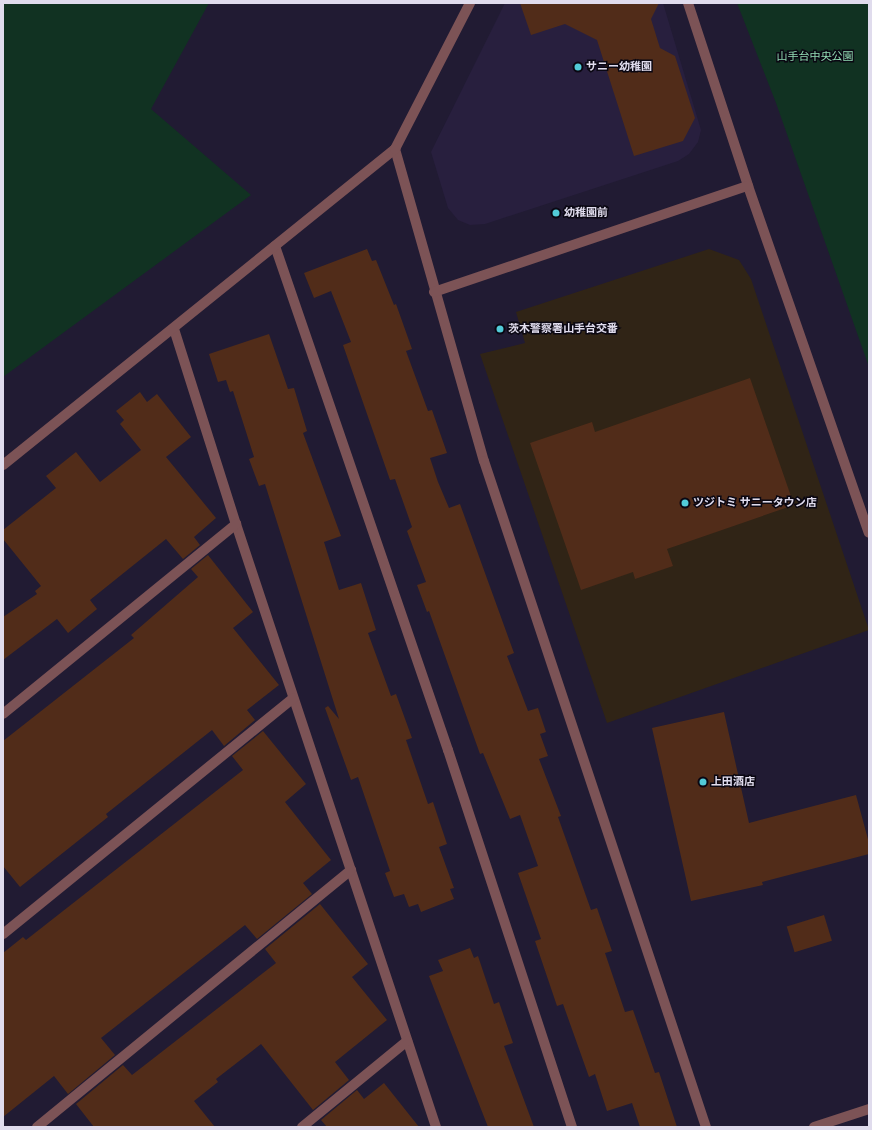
<!DOCTYPE html>
<html>
<head>
<meta charset="utf-8">
<style>
  body { margin:0 }
  #map { position:relative; width:872px; height:1130px; overflow:hidden; background:#211b33; font-family:Raleway,"Noto Sans JP",sans-serif }
  div>[style] { position:absolute }
  .commercial>* { inset:0; background:#302416 }
  .built>* { inset:0; background:#281f3e }
  .green>* { inset:0; background:#113222 }
  .building>* { inset:0; background:#512c19; transform-origin:0 0 }
  .minor>* { height:10px; margin:-5px; padding:0 5px; transform-origin:5px; border-radius:5px; background:#7c5356 }
  .dots>* { width:11px; height:11px; translate:-50% -50%; box-sizing:border-box; border:2px solid #0a0712; border-radius:50% }
  span { translate:-50% -50%; white-space:nowrap; text-align:center; line-height:1.15; -webkit-text-stroke:3px #0a0712; paint-order:stroke }
  .park-label { font-size:11px; color:#92dcb4 }
  .poi-label { font-size:11px; color:#e0dced; font-weight:700 }
  .left { translate:0 -50%; text-align:left }
  .frame { position:absolute; inset:0; border:4px solid #e0dced; pointer-events:none }
</style>
</head>
<body>
<div id="map">
  <div class="commercial">
    <div style="clip-path:polygon(709px 249px,739px 260px,751px 279px,869px 630px,607px 723px,480px 354px,525px 343px,516px 312px)"></div>
  </div>
  <div class="built">
    <div style="clip-path:polygon(505px 3px,663px 3px,701px 130px,698px 142px,689px 154px,678px 161px,485px 224px,470px 225px,458px 220px,448px 208px,431px 152px)"></div>
  </div>
  <div class="green">
    <div style="clip-path:polygon(3px 3px,209px 3px,151px 109px,251px 195px,3px 377px)"></div>
    <div style="clip-path:polygon(737px 3px,869px 3px,869px 367px,776px 103px)"></div>
  </div>
  <div class="building">
    <div style="clip-path:polygon(520px 3px,659px 3px,651px 19px,660px 48px,675px 56px,695px 118px,683px 141px,634px 156px,597px 40px,565px 24px,531px 35px)"></div>
    <div style="clip-path:polygon(367px 249px,372px 261px,376px 260px,394px 305px,396px 304px,412px 349px,406px 351px,428px 411px,432px 410px,447px 453px,430px 458px,438px 482px,449px 508px,460px 504px,514px 653px,507px 656px,528px 711px,538px 708px,546px 732px,540px 734px,548px 756px,539px 759px,561px 816px,558px 817px,591px 910px,597px 908px,612px 951px,605px 953px,625px 1012px,633px 1010px,655px 1073px,659px 1072px,677px 1127px,640px 1127px,632px 1103px,607px 1111px,595px 1074px,589px 1077px,563px 1004px,557px 1006px,535px 941px,541px 939px,518px 873px,538px 866px,520px 815px,510px 819px,483px 753px,480px 754px,429px 611px,427px 612px,417px 585px,426px 582px,407px 531px,412px 527px,395px 479px,390px 480px,343px 345px,351px 342px,331px 291px,314px 298px,304px 273px)"></div>
    <div style="clip-path:polygon(269px 334px,288px 389px,294px 388px,307px 431px,303px 433px,341px 536px,324px 542px,339px 590px,361px 583px,376px 630px,368px 633px,391px 696px,396px 694px,412px 738px,406px 740px,428px 804px,433px 802px,447px 844px,439px 847px,454px 888px,450px 889px,454px 899px,421px 912px,418px 904px,409px 907px,404px 894px,394px 897px,385px 873px,390px 871px,358px 777px,351px 780px,325px 708px,328px 706px,339px 719px,265px 484px,259px 486px,249px 459px,254px 457px,233px 391px,230px 392px,226px 380px,218px 382px,209px 354px)"></div>
    <div style="clip-path:polygon(750px 378px,794px 505px,667px 549px,673px 566px,635px 579px,633px 572px,581px 590px,530px 443px,592px 422px,595px 432px)"></div>
    <div style="clip-path:polygon(140px 392px,147px 402px,157px 394px,191px 437px,166px 457px,216px 518px,194px 537px,200px 545px,183px 559px,166px 539px,90px 600px,97px 609px,68px 633px,57px 619px,3px 660px,3px 617px,37px 594px,35px 591px,41px 586px,3px 539px,3px 530px,56px 488px,46px 476px,76px 452px,100px 482px,141px 450px,120px 424px,124px 420px,116px 411px)"></div>
    <div style="clip-path:polygon(208px 555px,253px 612px,233px 628px,279px 685px,247px 710px,255px 720px,224px 746px,212px 730px,106px 814px,108px 817px,20px 887px,3px 866px,3px 741px,134px 638px,131px 635px,198px 577px,191px 569px)"></div>
    <div style="clip-path:polygon(724px 712px,749px 823px,856px 795px,869px 843px,869px 854px,762px 882px,763px 885px,691px 901px,652px 728px)"></div>
    <div style="clip-path:polygon(263px 731px,306px 784px,285px 802px,331px 860px,303px 883px,312px 894px,257px 939px,245px 925px,101px 1038px,115px 1055px,68px 1094px,54px 1076px,3px 1117px,3px 953px,23px 937px,26px 940px,243px 770px,232px 756px)"></div>
    <div style="clip-path:polygon(320px 904px,368px 964px,352px 977px,387px 1020px,335px 1062px,349px 1080px,313px 1110px,261px 1044px,216px 1079px,218px 1082px,194px 1101px,215px 1127px,94px 1127px,76px 1104px,123px 1065px,132px 1075px,276px 963px,265px 949px)"></div>
    <div style="left:824px;top:915px;width:27px;height:39px;rotate:73deg"></div>
    <div style="clip-path:polygon(470px 948px,474px 958px,478px 956px,494px 1004px,499px 1002px,513px 1043px,504px 1046px,534px 1127px,488px 1127px,429px 976px,443px 971px,438px 960px)"></div>
    <div style="clip-path:polygon(384px 1083px,419px 1127px,327px 1127px,321px 1120px,357px 1090px,364px 1099px)"></div>
  </div>
  <div class="minor">
    <div style="left:688px;top:3px;width:193px;rotate:71.8deg"></div>
    <div style="left:748px;top:186px;width:367px;rotate:70.8deg"></div>
    <div style="left:395px;top:149px;width:324px;rotate:74.1deg"></div>
    <div style="left:484px;top:461px;width:702px;rotate:71.57deg"></div>
    <div style="left:275px;top:246px;width:533px;rotate:71.06deg"></div>
    <div style="left:448px;top:750px;width:397px;rotate:71.8deg"></div>
    <div style="left:434px;top:292px;width:331px;rotate:-18.7deg"></div>
    <div style="left:174px;top:329px;width:205px;rotate:72.4deg"></div>
    <div style="left:236px;top:524px;width:635px;rotate:71.65deg"></div>
    <div style="left:3px;top:465px;width:504px;rotate:-38.87deg"></div>
    <div style="left:395px;top:149px;width:164px;rotate:-62.8deg"></div>
    <div style="left:3px;top:714px;width:301px;rotate:-39.2deg"></div>
    <div style="left:3px;top:934px;width:374px;rotate:-39.1deg"></div>
    <div style="left:37px;top:1127px;width:406px;rotate:-39.3deg"></div>
    <div style="left:302px;top:1127px;width:136px;rotate:-39.3deg"></div>
    <div style="left:814px;top:1127px;width:58px;rotate:-18.1deg"></div>
  </div>
  <div class="dots">
    <div style="left:578px;top:67px;background:#52cbd8"></div>
    <div style="left:556px;top:213px;background:#52cbd8"></div>
    <div style="left:500px;top:329px;background:#52cbd8"></div>
    <div style="left:685px;top:503px;background:#52cbd8"></div>
    <div style="left:703px;top:782px;background:#52cbd8"></div>
  </div>
  <div class="park-label">
    <span style="left:815px;top:57px">山手台中央公園</span>
  </div>
  <div class="poi-label">
    <span class="left" style="left:586px;top:67px">サニー幼稚園</span>
    <span class="left" style="left:564px;top:213px">幼稚園前</span>
    <span class="left" style="left:508px;top:329px">茨木警察署山手台交番</span>
    <span class="left" style="left:693px;top:503px">ツジトミ サニータウン店</span>
    <span class="left" style="left:711px;top:782px">上田酒店</span>
  </div>
  <div class="frame"></div>
</div>
</body>
</html>
